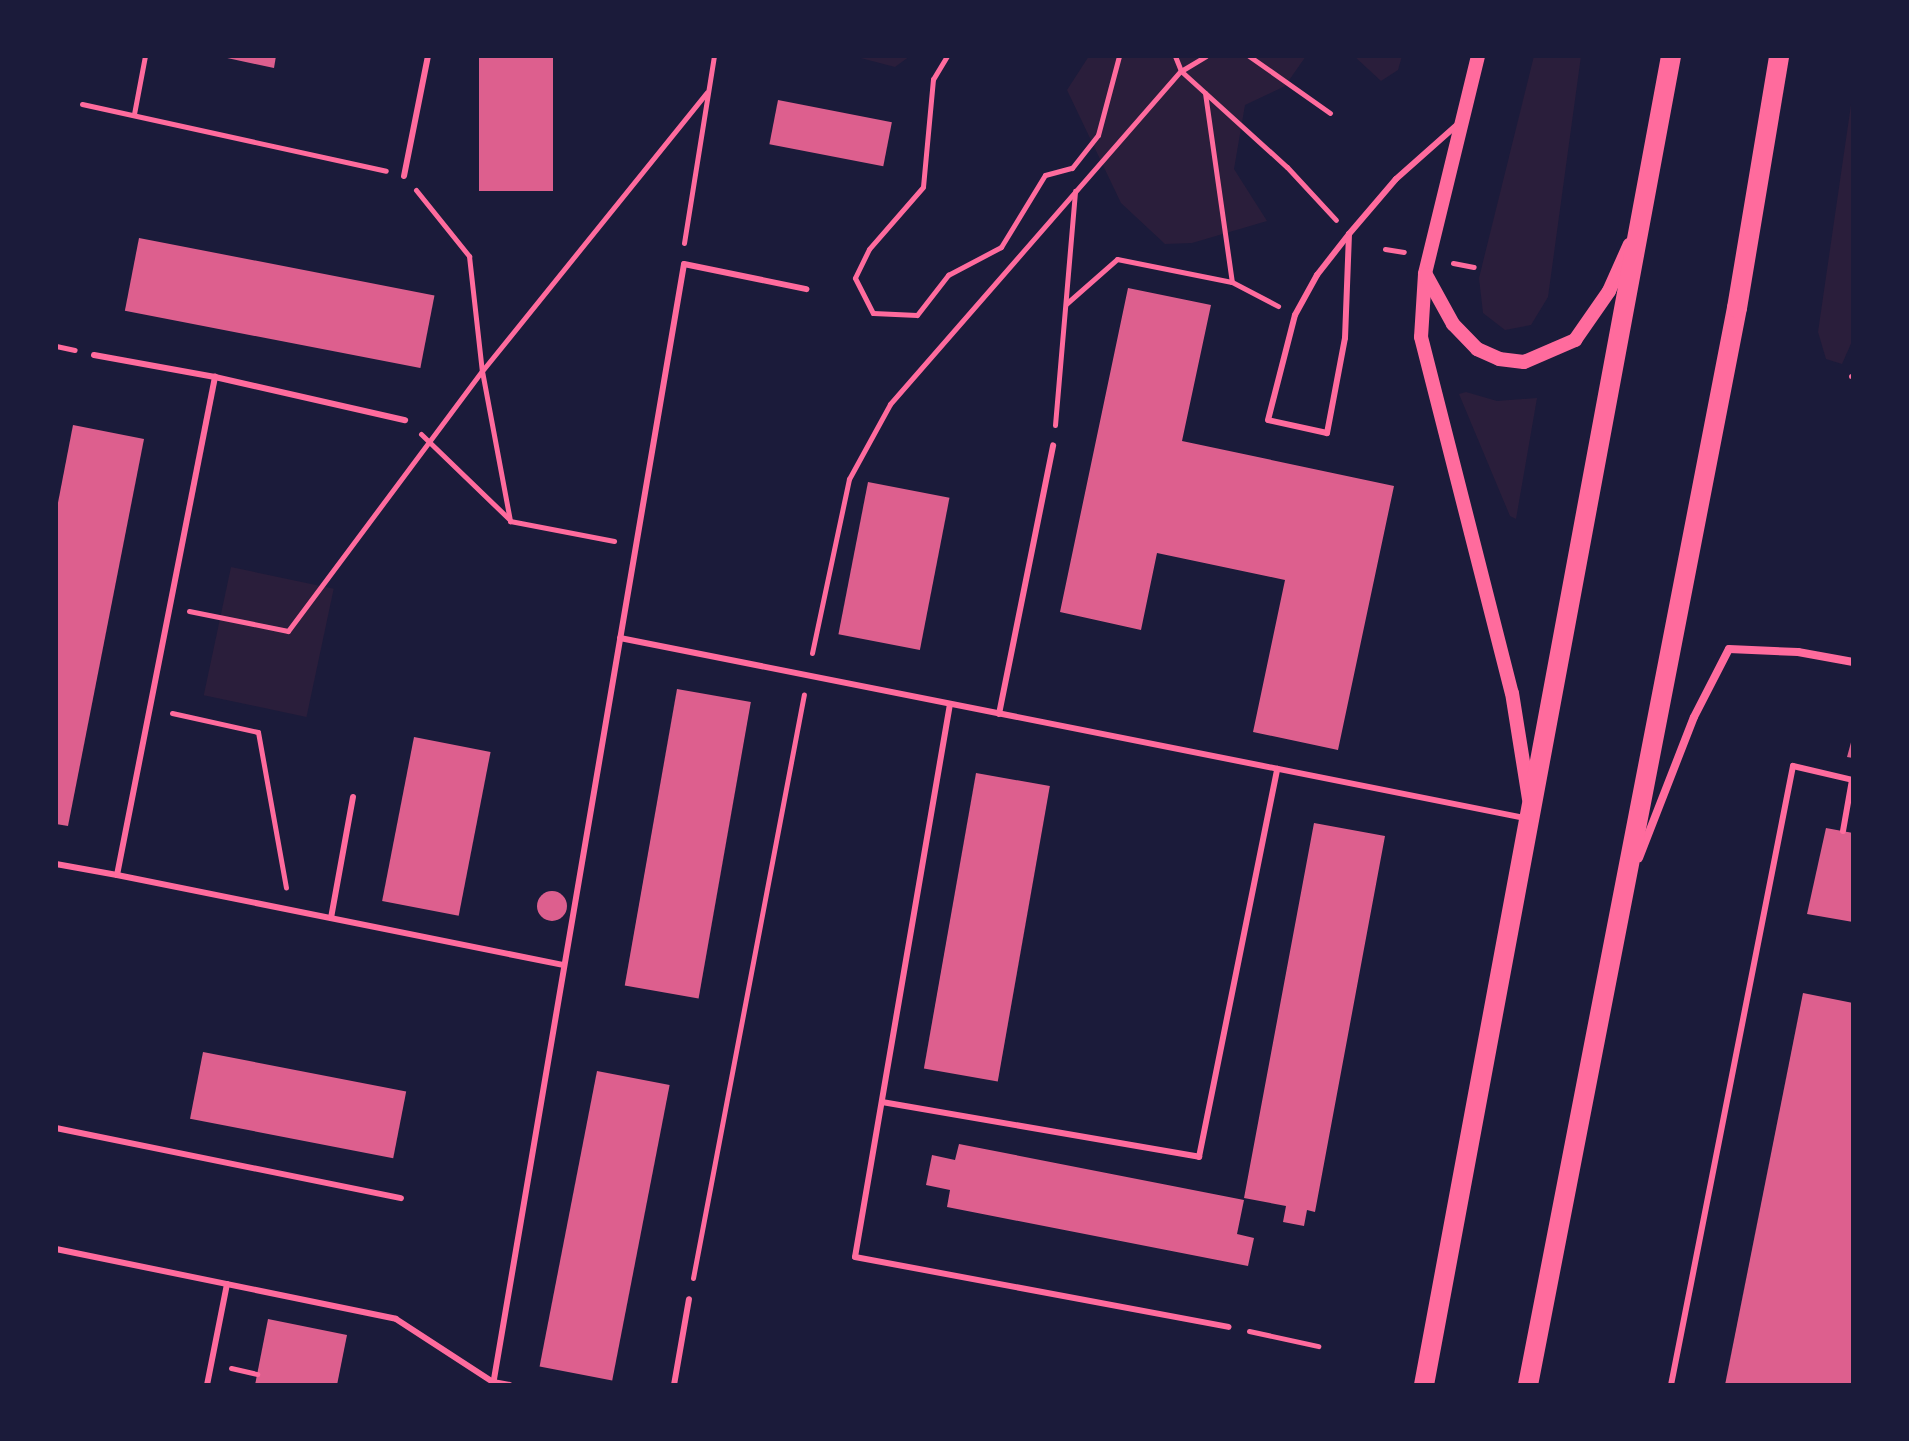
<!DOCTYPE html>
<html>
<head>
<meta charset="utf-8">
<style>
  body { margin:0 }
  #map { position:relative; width:1909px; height:1441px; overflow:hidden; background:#1b1b3a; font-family:Lora,serif }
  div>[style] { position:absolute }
  .green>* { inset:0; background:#2a1e3b; transform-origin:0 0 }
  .building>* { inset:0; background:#dd5f8e; transform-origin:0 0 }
  .round { border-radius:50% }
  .path>* { height:5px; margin:-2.5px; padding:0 2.5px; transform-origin:2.5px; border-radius:2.5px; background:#ff6b9d }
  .service>* { height:6px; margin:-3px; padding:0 3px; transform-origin:3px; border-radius:3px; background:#ff6b9d }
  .minor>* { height:8px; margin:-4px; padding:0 4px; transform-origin:4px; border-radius:4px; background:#ff6b9d }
  .tertiary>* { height:14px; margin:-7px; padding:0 7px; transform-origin:7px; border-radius:7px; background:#ff6b9d }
  .primary>* { height:20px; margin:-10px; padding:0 10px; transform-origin:10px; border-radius:10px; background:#ff6b9d }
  span { translate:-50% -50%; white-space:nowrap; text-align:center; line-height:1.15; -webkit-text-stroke:8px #1b1b3a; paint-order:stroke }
  .frame { position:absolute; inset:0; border:58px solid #1b1b3a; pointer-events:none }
</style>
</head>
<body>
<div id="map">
  <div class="green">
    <div style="clip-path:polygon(853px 56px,910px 56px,895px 67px)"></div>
    <div style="clip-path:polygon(1089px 56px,1306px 56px,1285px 86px,1245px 105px,1234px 169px,1267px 221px,1192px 243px,1165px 244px,1121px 203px,1067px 90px)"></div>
    <div style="clip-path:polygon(1354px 56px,1402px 56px,1398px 70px,1381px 81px)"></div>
    <div style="clip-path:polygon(1534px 56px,1581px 56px,1548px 297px,1531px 325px,1505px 330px,1483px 313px,1479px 278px)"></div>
    <div style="clip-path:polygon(1853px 91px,1853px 339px,1842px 364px,1826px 359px,1818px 332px)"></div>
    <div style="clip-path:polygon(1466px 392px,1497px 401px,1537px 398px,1516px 519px,1510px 516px,1459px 394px)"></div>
    <div style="left:231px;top:567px;width:105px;height:131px;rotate:12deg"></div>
  </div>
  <div class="building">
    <div style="clip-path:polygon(218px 56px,276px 56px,274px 68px)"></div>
    <div style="left:479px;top:56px;width:74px;height:135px"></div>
    <div style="left:778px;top:100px;width:116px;height:45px;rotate:11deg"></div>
    <div style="left:139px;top:238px;width:301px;height:74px;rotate:11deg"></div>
    <div style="clip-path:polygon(1128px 288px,1211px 305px,1182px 441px,1394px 486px,1338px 750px,1253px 732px,1285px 580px,1157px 553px,1141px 630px,1060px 612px)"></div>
    <div style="clip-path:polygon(73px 425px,144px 439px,68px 826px,56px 824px,56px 513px)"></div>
    <div style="left:868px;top:482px;width:83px;height:155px;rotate:11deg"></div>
    <div style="left:677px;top:689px;width:75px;height:301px;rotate:10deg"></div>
    <div style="clip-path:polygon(1853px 735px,1853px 758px,1847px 757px)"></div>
    <div style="left:414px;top:737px;width:78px;height:167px;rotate:11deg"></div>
    <div style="left:976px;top:773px;width:75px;height:300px;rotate:10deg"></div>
    <div style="clip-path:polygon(1314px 823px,1385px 836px,1315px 1212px,1307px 1210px,1304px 1226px,1283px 1222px,1286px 1206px,1244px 1198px)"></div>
    <div style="clip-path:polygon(1826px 828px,1853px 833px,1853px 922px,1807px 914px)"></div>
    <div class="round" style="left:537px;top:891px;width:30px;height:30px"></div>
    <div style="clip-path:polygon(1803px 993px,1853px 1003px,1853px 1385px,1725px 1385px)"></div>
    <div style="left:203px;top:1052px;width:207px;height:68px;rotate:11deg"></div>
    <div style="left:597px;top:1071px;width:74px;height:301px;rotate:11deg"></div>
    <div style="clip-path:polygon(959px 1144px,1244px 1200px,1237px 1234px,1254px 1238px,1248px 1266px,947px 1207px,950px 1190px,926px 1185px,932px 1155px,955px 1160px)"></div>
    <div style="clip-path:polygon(268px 1319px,347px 1335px,337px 1385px,255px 1385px)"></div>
  </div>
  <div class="path">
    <div style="left:947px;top:56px;width:27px;rotate:121deg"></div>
    <div style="left:933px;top:79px;width:108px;rotate:95.3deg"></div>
    <div style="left:923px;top:187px;width:82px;rotate:131.1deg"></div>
    <div style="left:869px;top:249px;width:32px;rotate:116deg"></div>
    <div style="left:855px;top:278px;width:39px;rotate:63deg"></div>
    <div style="left:873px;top:313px;width:44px;rotate:2.6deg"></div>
    <div style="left:917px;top:315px;width:51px;rotate:-52.2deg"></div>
    <div style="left:948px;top:275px;width:60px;rotate:-27.8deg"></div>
    <div style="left:1001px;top:247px;width:84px;rotate:-58.6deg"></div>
    <div style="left:1045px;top:175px;width:28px;rotate:-15deg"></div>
    <div style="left:1072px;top:168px;width:42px;rotate:-51.8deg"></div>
    <div style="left:1098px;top:135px;width:82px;rotate:-75.1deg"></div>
    <div style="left:1175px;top:56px;width:16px;rotate:68deg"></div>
    <div style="left:1181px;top:71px;width:143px;rotate:42.2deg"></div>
    <div style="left:1287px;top:167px;width:72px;rotate:47.2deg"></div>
    <div style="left:1249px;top:56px;width:99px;rotate:35.1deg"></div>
    <div style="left:1205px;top:93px;width:191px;rotate:81.9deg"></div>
    <div style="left:1232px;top:282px;width:52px;rotate:27.6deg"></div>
    <div style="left:82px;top:104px;width:311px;rotate:12.4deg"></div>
    <div style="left:134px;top:114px;width:59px;rotate:-79.3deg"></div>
    <div style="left:416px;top:190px;width:85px;rotate:51.2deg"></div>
    <div style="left:469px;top:256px;width:116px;rotate:83.6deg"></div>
    <div style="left:482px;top:371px;width:153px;rotate:79.4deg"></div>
    <div style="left:510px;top:521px;width:106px;rotate:10.9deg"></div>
    <div style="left:684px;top:243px;width:189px;rotate:-80.9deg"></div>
    <div style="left:1385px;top:249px;width:19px;rotate:9deg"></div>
    <div style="left:1453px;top:263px;width:21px;rotate:11deg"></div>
    <div style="left:1066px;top:304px;width:68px;rotate:-41.4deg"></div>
    <div style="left:1117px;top:259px;width:117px;rotate:11.3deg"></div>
    <div style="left:56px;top:346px;width:19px;rotate:12deg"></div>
    <div style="left:1851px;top:376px;width:2px"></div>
    <div style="left:1055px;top:425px;width:235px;rotate:-85.1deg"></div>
    <div style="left:421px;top:434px;width:122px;rotate:44deg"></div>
    <div style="left:189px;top:611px;width:101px;rotate:11.4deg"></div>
    <div style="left:288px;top:631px;width:324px;rotate:-53.3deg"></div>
    <div style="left:482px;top:371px;width:358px;rotate:-51.1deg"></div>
    <div style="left:812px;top:653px;width:178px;rotate:-78deg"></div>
    <div style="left:849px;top:479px;width:85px;rotate:-61.3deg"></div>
    <div style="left:890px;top:404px;width:442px;rotate:-48.9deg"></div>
    <div style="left:1181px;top:71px;width:29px;rotate:-31deg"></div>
    <div style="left:172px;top:713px;width:88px;rotate:12.5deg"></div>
    <div style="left:258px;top:732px;width:158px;rotate:79.8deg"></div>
    <div style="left:693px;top:1278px;width:594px;rotate:-79.24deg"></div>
    <div style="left:1249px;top:1331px;width:71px;rotate:12.3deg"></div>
    <div style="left:231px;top:1368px;width:27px;rotate:13deg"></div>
  </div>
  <div class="service">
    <div style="left:404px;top:176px;width:122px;rotate:-78.7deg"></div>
    <div style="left:1349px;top:234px;width:104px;rotate:92.2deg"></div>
    <div style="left:1345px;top:338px;width:97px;rotate:100.7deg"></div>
    <div style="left:1327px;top:433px;width:60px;rotate:-167.6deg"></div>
    <div style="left:1268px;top:420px;width:108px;rotate:-75.6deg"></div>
    <div style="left:1295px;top:315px;width:46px;rotate:-61.2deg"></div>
    <div style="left:1317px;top:275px;width:52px;rotate:-52deg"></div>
    <div style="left:1349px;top:234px;width:72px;rotate:-49.5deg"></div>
    <div style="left:1396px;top:179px;width:84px;rotate:-41.6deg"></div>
    <div style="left:215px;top:377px;width:195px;rotate:12.8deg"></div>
    <div style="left:620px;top:638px;width:923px;rotate:11.25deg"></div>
    <div style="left:950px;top:704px;width:561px;rotate:99.75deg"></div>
    <div style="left:855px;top:1257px;width:380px;rotate:10.6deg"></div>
    <div style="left:999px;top:714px;width:274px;rotate:-78.6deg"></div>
    <div style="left:1843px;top:831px;width:52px;rotate:-80deg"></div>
    <div style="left:56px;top:864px;width:62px;rotate:10.2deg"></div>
    <div style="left:117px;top:875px;width:508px;rotate:-78.87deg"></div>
    <div style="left:215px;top:377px;width:123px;rotate:-169.7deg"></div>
    <div style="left:117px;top:875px;width:456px;rotate:11.4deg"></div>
    <div style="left:331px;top:918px;width:123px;rotate:-79.7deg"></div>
    <div style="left:882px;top:1102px;width:322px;rotate:9.8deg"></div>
    <div style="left:1199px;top:1157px;width:396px;rotate:-78.6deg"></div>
    <div style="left:56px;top:1128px;width:352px;rotate:11.5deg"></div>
    <div style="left:56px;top:1249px;width:347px;rotate:11.6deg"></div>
    <div style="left:396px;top:1319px;width:116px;rotate:33deg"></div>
    <div style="left:493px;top:1382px;width:17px;rotate:10deg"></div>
    <div style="left:207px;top:1385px;width:103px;rotate:-78.8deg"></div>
    <div style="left:493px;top:1385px;width:1137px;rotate:-80.33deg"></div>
    <div style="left:684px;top:264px;width:125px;rotate:11.6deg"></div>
    <div style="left:674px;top:1385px;width:87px;rotate:-80.1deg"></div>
    <div style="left:1671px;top:1385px;width:631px;rotate:-78.85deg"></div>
    <div style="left:1793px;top:766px;width:62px;rotate:13.1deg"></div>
  </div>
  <div class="minor">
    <div style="left:1639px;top:858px;width:151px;rotate:-68.7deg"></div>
    <div style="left:1694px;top:717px;width:76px;rotate:-62.8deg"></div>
    <div style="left:1729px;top:649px;width:69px;rotate:2.5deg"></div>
    <div style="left:1798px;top:652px;width:56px;rotate:10.3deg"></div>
  </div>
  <div class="tertiary">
    <div style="left:1478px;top:56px;width:224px;rotate:103.7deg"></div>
    <div style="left:1425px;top:274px;width:63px;rotate:93.6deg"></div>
    <div style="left:1421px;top:337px;width:367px;rotate:75.7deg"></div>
    <div style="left:1512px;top:693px;width:107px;rotate:80.9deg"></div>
    <div style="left:1426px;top:275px;width:56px;rotate:61.1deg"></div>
    <div style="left:1453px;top:324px;width:35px;rotate:46deg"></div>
    <div style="left:1477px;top:349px;width:24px;rotate:24deg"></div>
    <div style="left:1499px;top:359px;width:25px;rotate:7deg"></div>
    <div style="left:1524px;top:362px;width:56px;rotate:-23.3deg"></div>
    <div style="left:1575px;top:340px;width:60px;rotate:-55.2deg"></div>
    <div style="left:1609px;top:291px;width:51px;rotate:-65.9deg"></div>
  </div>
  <div class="primary">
    <div style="left:1424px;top:1385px;width:1352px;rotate:-79.47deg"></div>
    <div style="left:1528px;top:1385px;width:1097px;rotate:-79.02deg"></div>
    <div style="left:1737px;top:308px;width:255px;rotate:-80.5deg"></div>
  </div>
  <div class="frame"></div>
</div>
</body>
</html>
